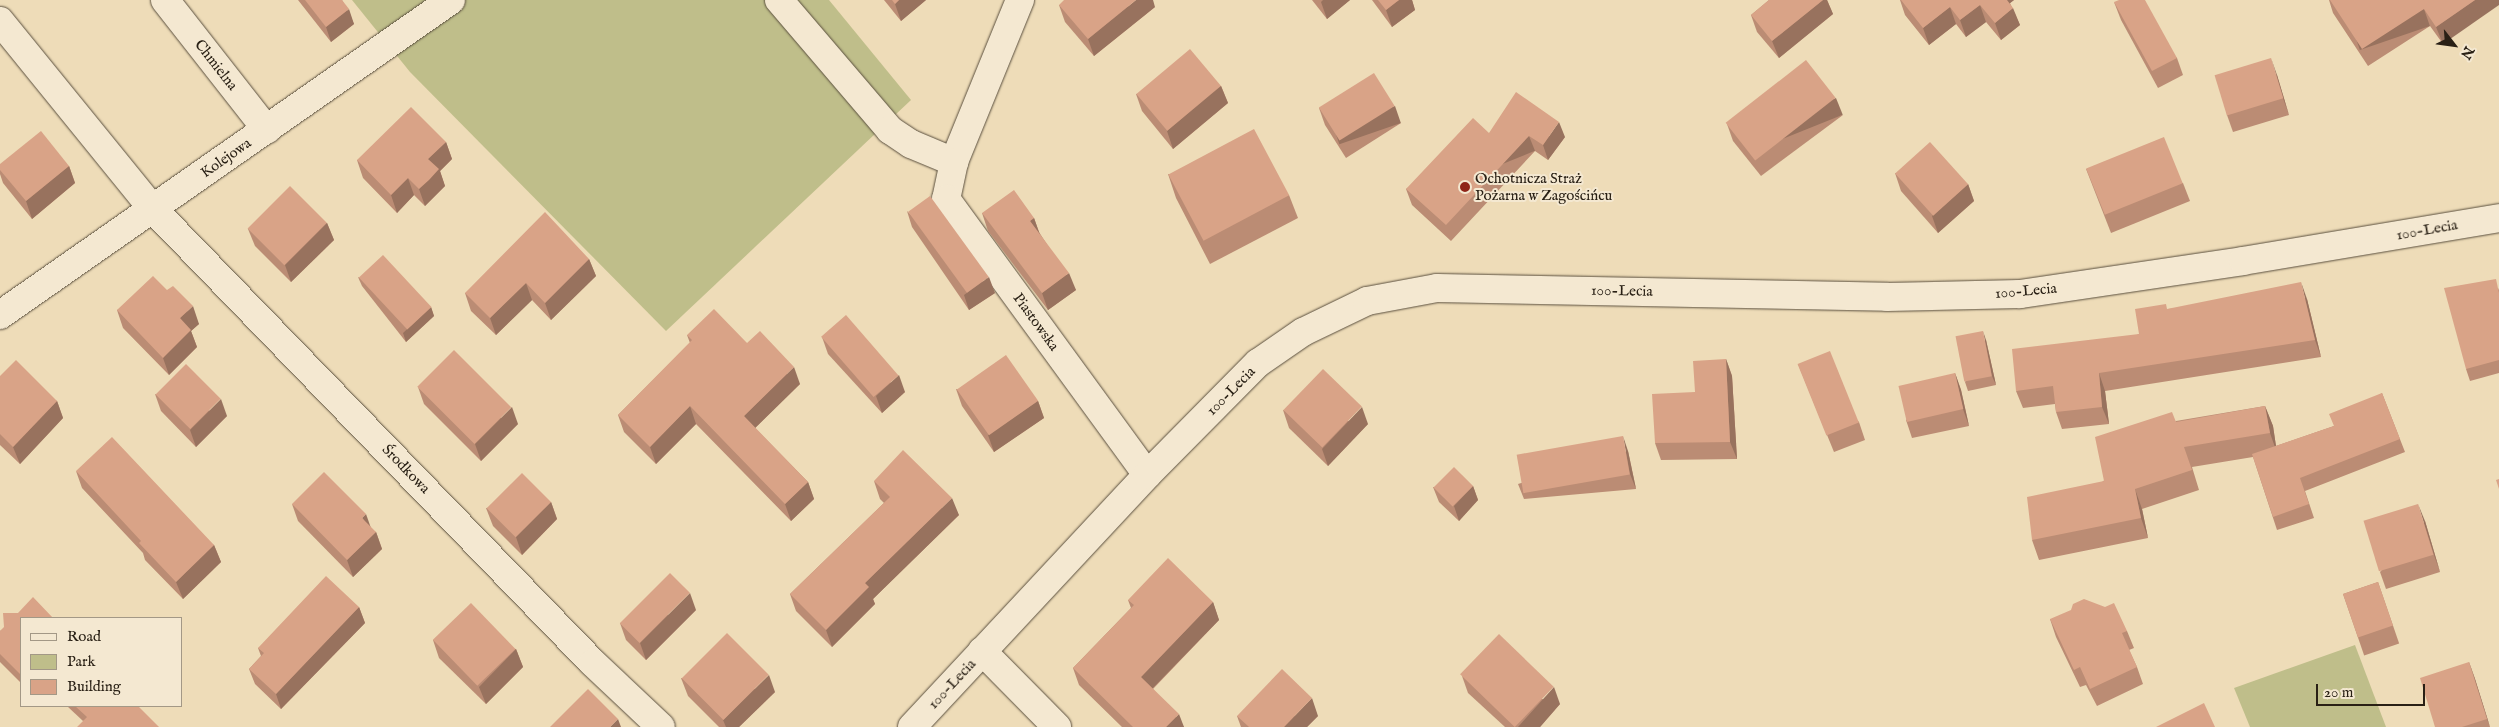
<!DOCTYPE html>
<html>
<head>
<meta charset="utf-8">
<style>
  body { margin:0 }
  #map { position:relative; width:2499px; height:727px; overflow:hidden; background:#eedcb8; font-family:"IM FELL English",serif }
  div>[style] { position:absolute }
  .green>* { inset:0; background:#bfbe8a }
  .roads { filter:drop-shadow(0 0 1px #5a4f3e) drop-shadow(0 0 1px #5a4f3e) }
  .minor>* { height:28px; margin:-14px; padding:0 14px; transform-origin:14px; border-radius:14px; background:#f4e8d1 }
  .tertiary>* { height:28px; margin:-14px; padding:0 14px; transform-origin:14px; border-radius:14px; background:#f4e8d1 }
  .wall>* { inset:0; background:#bb8c74; transform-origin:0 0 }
  .shaded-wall>* { inset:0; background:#98725e; transform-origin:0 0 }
  .building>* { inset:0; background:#d9a387; transform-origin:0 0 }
  .dots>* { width:14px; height:14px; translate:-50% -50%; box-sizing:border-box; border:2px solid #f4e8d1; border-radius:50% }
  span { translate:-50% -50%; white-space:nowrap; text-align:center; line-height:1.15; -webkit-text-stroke:4px #f4e8d1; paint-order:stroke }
  .street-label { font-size:15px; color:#292015 }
  .poi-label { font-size:15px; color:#292015 }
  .left { translate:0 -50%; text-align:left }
  .legend { position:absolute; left:20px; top:617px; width:162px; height:90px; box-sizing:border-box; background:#f4e8d1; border:1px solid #a39886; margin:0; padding:6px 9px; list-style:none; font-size:15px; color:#292015 }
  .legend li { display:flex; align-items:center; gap:10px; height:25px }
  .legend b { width:25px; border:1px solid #a39886 }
  .north { position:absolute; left:2429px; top:20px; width:50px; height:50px; -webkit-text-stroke:4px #f4e8d1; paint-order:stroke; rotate:120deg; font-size:14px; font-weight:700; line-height:20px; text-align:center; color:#292015 }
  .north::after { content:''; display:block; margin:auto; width:18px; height:22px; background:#292015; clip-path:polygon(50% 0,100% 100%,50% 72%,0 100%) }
  .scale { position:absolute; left:2316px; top:684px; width:109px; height:22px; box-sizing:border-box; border:2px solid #292015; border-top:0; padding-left:6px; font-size:15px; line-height:18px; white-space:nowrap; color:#292015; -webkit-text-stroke:4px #f4e8d1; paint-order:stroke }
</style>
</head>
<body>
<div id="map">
  <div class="green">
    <div style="clip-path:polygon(352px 0,829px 0,911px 100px,666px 331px,410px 72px)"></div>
    <div style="clip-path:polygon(2355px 645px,2386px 727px,2250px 727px,2234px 688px)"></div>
  </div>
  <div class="roads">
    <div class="minor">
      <div style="left:165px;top:0;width:165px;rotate:51.9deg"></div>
      <div style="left:779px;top:0;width:171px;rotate:49.5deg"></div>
      <div style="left:890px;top:130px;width:25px;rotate:34deg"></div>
      <div style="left:911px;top:144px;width:47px;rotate:22.7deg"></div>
      <div style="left:1020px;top:0;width:175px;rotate:112.2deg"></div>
      <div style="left:954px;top:162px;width:38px;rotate:102deg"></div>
      <div style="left:946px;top:199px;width:341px;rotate:53.9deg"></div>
      <div style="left:0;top:21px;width:242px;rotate:50.9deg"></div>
      <div style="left:153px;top:209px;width:632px;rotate:45.9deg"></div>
      <div style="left:593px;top:663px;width:93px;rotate:43.3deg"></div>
      <div style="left:0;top:315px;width:550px;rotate:-34.93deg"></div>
      <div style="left:982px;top:651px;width:107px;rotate:45.4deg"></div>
    </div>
    <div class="tertiary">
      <div style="left:912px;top:727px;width:345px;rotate:-47deg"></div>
      <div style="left:1147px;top:475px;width:158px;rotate:-45.3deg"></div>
      <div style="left:1258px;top:363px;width:55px;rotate:-34.6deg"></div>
      <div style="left:1303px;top:332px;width:71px;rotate:-25.8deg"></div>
      <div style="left:1367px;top:301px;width:71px;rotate:-10.5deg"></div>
      <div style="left:1437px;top:288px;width:450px;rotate:1.1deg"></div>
      <div style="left:1887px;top:297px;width:133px;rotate:-1.3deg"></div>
      <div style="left:2020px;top:294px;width:225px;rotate:-8.4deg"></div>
      <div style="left:2243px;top:261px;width:260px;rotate:-9.5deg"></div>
    </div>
  </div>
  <div class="wall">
    <div style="clip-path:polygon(298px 0,342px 0,354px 24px,331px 42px)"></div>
    <div style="clip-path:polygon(884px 0,926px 0,901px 21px)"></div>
    <div style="clip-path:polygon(1312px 0,1350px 0,1327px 19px)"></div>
    <div style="clip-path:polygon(1372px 0,1412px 0,1415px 10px,1392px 27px)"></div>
    <div style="clip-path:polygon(1769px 0,1827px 0,1833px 14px,1779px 58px,1757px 32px,1751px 15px)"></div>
    <div style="clip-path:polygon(1900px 0,2014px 0,2010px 3px,2020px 25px,2001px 40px,1986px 22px,1966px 37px,1956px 24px,1929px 45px,1905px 15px)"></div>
    <div style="clip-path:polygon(2329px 0,2499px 0,2443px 44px,2430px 26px,2368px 66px,2333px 13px)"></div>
    <div style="clip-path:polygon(2114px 2px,2177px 58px,2183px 75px,2158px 88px,2121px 20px)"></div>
    <div style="clip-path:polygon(1059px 5px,1155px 7px,1094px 56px,1065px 22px)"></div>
    <div style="clip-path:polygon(2277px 75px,2289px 115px,2233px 132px,2227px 115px)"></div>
    <div style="clip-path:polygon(1221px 86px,1228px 103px,1173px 149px,1142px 111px,1136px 94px)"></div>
    <div style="clip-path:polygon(1319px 108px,1401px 123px,1346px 158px,1325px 125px)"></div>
    <div style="clip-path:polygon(1843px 115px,1761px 176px,1733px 141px,1727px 124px)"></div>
    <div style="clip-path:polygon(1489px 133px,1565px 137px,1548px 160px,1535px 151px,1451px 241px,1412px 205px,1406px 189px)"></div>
    <div style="clip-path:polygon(446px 142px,452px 159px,440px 171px,445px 186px,425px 206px,414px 195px,397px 213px,363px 178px,357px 160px)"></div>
    <div style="clip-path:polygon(69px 166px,75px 183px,32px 219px,3px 183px,0 174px,0 170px)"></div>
    <div style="clip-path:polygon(2086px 169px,2183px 183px,2190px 201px,2111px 233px)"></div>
    <div style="clip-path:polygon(1895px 173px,1968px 184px,1974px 201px,1938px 233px,1901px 191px)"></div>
    <div style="clip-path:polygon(1168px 174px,1289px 195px,1298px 218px,1210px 264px,1176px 198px)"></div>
    <div style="clip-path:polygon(907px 211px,995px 293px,969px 310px,912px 227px)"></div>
    <div style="clip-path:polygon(982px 213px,1034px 218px,1039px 232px,1076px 290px,1048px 310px,988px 231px)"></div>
    <div style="clip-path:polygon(327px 223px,334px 240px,291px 282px,255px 246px,248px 229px)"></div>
    <div style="clip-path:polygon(589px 259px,596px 276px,551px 320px,532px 300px,496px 335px,471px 311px,465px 293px)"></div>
    <div style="clip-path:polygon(358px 277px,431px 307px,434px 316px,406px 342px,362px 286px)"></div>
    <div style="clip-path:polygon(2499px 288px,2499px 373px,2470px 381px,2466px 369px)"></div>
    <div style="clip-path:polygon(167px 290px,199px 324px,191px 331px,197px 347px,169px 375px,123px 328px,117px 310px)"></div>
    <div style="clip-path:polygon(2307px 299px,2321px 357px,2105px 391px,2109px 424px,2062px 429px,2056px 412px,2055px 404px,2023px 408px,2016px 391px,2139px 334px,2168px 309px)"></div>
    <div style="clip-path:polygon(687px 335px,747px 343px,800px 384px,755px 428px,808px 482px,814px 499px,791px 521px,696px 424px,656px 464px,624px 432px,618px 415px,690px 343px)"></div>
    <div style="clip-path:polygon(822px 337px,905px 392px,882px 413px,828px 354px)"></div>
    <div style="clip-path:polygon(1986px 340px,1996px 385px,1968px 391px,1965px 382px)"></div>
    <div style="clip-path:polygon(1726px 359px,1732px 376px,1737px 459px,1661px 460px,1655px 443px,1695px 392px)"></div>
    <div style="clip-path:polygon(1798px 364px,1859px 422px,1865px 440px,1834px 452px)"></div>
    <div style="clip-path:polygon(1955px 373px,1961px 390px,1969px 426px,1912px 438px,1906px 420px)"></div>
    <div style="clip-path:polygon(0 376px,57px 401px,63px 418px,20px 464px,0 445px)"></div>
    <div style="clip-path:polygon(418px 387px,518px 424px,481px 461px,424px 404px)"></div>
    <div style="clip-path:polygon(956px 389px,1038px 401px,1044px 418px,994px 452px,962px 406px)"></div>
    <div style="clip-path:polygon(2382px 393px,2405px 452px,2305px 491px,2314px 518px,2277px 530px,2253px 457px,2192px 467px,2199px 490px,2142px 509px,2148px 538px,2039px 560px,2032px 540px,2176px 421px,2265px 406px,2273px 426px,2276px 446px,2334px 426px)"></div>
    <div style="clip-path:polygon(155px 394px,227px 416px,196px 447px,161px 411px)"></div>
    <div style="clip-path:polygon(1283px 410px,1368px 424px,1328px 466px,1289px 428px)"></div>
    <div style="clip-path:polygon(1628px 451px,1636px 489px,1524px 499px,1518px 484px)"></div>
    <div style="clip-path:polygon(76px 471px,214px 545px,221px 562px,183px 599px,145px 560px,143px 553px,82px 488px)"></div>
    <div style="clip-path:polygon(874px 481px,959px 515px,873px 599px,875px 604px,832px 647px,796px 611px,790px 594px,884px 503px,880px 499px)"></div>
    <div style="clip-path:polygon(1473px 486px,1478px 500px,1459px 521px,1439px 502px,1433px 487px)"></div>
    <div style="clip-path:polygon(551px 502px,557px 519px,522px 555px,493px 526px,486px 508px)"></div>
    <div style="clip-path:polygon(292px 504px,376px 532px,382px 549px,353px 577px,298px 521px)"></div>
    <div style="clip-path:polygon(2425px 521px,2440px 572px,2386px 589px,2380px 572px)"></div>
    <div style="left:2378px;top:582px;width:65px;height:37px;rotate:71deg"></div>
    <div style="clip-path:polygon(1128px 600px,1213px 602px,1219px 620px,1153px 689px,1184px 727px,1122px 727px,1079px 685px,1073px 668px,1131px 608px)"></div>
    <div style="clip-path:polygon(359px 607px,365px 623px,281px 709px,255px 684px,249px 669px,261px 656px,258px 648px)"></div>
    <div style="clip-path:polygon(696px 610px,646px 660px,626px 640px,620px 623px)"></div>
    <div style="clip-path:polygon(21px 618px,21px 683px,0 662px,0 631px)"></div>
    <div style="clip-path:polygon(2050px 619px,2127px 631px,2134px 648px,2129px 650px,2137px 667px,2143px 684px,2097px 706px,2086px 685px,2080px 687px,2056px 637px)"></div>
    <div style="clip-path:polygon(433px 640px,516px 649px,523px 667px,486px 704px,439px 658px)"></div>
    <div style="clip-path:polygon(2469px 662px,2475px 679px,2490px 727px,2435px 727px)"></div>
    <div style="clip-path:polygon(1462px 676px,1560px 704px,1540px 727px,1505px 727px,1468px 693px)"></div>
    <div style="clip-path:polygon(681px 678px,775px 692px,739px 727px,719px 727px,688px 696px)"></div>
    <div style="clip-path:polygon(67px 706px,138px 706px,83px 721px)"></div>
    <div style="clip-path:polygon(1237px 716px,1318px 716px,1307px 727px,1241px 727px)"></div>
  </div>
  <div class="shaded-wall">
    <div style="clip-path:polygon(899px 0,926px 0,901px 21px,895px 4px)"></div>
    <div style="clip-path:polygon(1136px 0,1153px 0,1155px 7px,1094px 56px,1088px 39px)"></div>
    <div style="clip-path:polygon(1323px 0,1350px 0,1327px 19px,1321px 2px)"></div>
    <div style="clip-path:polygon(1399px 0,1412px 0,1415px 10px,1392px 27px,1386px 10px)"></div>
    <div style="clip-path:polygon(1823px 0,1827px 0,1833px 14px,1779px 58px,1772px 41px)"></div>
    <div style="clip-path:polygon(2003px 0,2014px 0,2005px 7px)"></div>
    <div style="clip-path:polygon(2475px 0,2499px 0,2499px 5px,2443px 44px,2436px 27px)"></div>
    <div style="clip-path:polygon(1980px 5px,1986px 22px,1966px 37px,1960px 20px)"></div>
    <div style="clip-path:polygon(1950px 7px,1956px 24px,1929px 45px,1923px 28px)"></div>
    <div style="clip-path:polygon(2013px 8px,2020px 25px,2001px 40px,1995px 23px)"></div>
    <div style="clip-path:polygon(349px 9px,354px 24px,331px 42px,326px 27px)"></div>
    <div style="left:2424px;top:9px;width:18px;height:74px;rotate:71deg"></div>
    <div style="clip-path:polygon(2271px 58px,2277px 75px,2289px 115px,2283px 98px)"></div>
    <div style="clip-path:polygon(1221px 86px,1228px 103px,1173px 149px,1167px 131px)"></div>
    <div style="left:1836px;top:98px;width:18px;height:101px;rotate:68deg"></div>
    <div style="left:1395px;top:106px;width:18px;height:65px;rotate:71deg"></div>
    <div style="clip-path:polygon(1559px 122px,1565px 137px,1548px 160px,1543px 145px)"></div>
    <div style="left:1529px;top:136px;width:16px;height:122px;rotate:68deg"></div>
    <div style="clip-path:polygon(446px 142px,452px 159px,440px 171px,445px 186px,425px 206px,419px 189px,428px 159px)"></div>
    <div style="clip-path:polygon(69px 166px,75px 183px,32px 219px,26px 201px)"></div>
    <div style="clip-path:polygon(408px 178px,414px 195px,397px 213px,391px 195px)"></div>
    <div style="clip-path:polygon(1968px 184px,1974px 201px,1938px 233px,1932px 216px)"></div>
    <div style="clip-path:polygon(1034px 218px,1040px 235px,1030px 221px)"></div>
    <div style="clip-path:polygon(327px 223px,334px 240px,291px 282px,285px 265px)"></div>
    <div style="clip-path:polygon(589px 259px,596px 276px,551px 320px,545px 303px)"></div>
    <div style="clip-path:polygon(1069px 273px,1076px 290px,1048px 310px,1042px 293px)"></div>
    <div style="clip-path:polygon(989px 277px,995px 293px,969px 310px,964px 295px)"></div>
    <div style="clip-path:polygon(2301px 282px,2307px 299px,2321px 357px,2315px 340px)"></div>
    <div style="clip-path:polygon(526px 283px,532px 300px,496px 335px,490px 318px)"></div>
    <div style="clip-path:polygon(193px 306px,199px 324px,191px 331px,197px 347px,169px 375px,163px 358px,180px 318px)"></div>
    <div style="clip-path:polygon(431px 307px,434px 316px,406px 342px,403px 333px)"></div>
    <div style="clip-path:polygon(1983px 331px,1986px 340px,1996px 385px,1992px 376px)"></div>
    <div style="clip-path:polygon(1726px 359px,1732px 376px,1737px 459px,1730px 442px)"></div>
    <div style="clip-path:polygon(794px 367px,800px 384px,750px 433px,744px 416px)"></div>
    <div style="clip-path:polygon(1955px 373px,1961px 390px,1969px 426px,1963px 409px)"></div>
    <div style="clip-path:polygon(2099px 373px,2105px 391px,2109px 424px,2102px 407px)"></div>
    <div style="clip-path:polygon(899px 375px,905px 392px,882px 413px,876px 396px)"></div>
    <div style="clip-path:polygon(221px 399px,227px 416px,196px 447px,190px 430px)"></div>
    <div style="clip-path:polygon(57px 401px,63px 418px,20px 464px,13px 447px)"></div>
    <div style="clip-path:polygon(1038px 401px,1044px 418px,994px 452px,988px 435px)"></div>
    <div style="clip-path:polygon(690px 406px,696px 424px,656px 464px,650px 447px)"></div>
    <div style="clip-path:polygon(2265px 406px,2273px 426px,2277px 453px,2270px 433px)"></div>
    <div style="clip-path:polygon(512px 407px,518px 424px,481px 461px,475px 444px)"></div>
    <div style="clip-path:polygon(1362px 407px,1368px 424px,1328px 466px,1322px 449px)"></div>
    <div style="clip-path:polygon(1623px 436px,1628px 451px,1636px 489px,1630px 474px)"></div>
    <div style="clip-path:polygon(808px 482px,814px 499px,791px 521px,785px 504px)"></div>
    <div style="clip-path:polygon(1473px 486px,1478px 500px,1459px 521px,1454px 506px)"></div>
    <div style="clip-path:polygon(2135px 489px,2142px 509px,2148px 538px,2141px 518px)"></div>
    <div style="clip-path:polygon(952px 498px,959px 515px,873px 599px,875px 604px,832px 647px,826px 630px,865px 583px)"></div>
    <div style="clip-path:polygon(551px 502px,557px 519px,522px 555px,516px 537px)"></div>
    <div style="clip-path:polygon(2418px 504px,2425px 521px,2440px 572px,2434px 555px)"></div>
    <div style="clip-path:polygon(366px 514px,372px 531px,362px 518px)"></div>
    <div style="clip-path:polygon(376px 532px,382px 549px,353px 577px,347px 560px)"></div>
    <div style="clip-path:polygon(214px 545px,221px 562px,183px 599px,176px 582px)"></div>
    <div style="clip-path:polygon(690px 593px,696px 610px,646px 660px,640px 643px)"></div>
    <div style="clip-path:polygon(1213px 602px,1219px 620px,1147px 694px,1141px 677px)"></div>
    <div style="clip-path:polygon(359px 607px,365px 623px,281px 709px,276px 694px)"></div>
    <div style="clip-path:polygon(516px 649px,523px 667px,486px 704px,479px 687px)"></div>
    <div style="clip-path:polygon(2469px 662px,2475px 679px,2490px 727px,2487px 719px)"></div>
    <div style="clip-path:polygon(769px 675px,775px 692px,739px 727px,726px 727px,723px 720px)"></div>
    <div style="clip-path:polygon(1554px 687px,1560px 704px,1540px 727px,1518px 727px)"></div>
    <div style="clip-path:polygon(1312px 698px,1318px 716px,1307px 727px,1284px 727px)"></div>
    <div style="clip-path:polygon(1179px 714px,1184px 727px,1166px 727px)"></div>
    <div style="clip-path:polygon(618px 719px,621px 727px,610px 727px)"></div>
  </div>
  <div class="building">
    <div style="clip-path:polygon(305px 0,342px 0,349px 9px,326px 27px)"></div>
    <div style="clip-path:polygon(892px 0,899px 0,895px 4px)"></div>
    <div style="clip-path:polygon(1064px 0,1136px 0,1088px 39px,1059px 5px)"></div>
    <div style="clip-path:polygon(1378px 0,1399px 0,1386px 10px)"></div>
    <div style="clip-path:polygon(1769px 0,1823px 0,1772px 41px,1751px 15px)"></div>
    <div style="clip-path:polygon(1901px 0,2007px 0,2013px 8px,1995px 23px,1980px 5px,1960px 20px,1950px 7px,1923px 28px)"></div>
    <div style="clip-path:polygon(2119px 0,2145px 0,2177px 58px,2152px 71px,2114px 2px)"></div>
    <div style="clip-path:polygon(2330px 0,2475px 0,2436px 27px,2424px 9px,2362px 49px)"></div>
    <div style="left:1190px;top:49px;width:48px;height:70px;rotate:50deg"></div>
    <div style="left:2271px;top:58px;width:42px;height:59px;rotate:73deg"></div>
    <div style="left:1806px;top:60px;width:48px;height:102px;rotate:52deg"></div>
    <div style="left:1374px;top:73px;width:39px;height:65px;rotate:58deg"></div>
    <div style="clip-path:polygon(1516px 92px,1559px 122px,1543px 145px,1529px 136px,1446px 225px,1406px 189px,1473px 118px,1489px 133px)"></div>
    <div style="clip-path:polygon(411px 107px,446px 142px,428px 159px,439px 169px,429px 180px,419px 189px,408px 178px,391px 195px,357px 160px)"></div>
    <div style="left:1254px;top:129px;width:75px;height:97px;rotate:62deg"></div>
    <div style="clip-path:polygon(41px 131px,69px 166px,26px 201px,0 170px,0 164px)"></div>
    <div style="left:2164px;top:137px;width:50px;height:84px;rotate:68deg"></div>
    <div style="left:1930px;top:142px;width:57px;height:47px;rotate:48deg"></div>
    <div style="left:290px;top:186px;width:52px;height:60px;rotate:45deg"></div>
    <div style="clip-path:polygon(1014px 190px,1034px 218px,1030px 221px,1069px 273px,1042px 293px,982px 213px)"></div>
    <div style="left:930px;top:196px;width:100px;height:27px;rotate:54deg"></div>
    <div style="clip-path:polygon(545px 212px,589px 259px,545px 303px,526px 283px,490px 318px,465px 293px)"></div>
    <div style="left:383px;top:255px;width:71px;height:33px;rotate:47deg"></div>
    <div style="clip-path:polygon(153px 276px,167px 290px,173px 286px,193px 306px,180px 318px,191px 330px,163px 358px,117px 310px)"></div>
    <div style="clip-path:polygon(2496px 279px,2499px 293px,2499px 360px,2466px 369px,2444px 288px)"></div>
    <div style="clip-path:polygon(2301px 282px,2315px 340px,2099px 373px,2102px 407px,2056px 412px,2053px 386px,2016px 391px,2012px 349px,2139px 334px,2135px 309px,2166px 304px,2167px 309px)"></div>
    <div style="clip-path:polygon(714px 309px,747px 343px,760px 331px,794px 367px,744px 416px,808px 482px,785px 504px,690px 406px,650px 447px,618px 415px,692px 340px,687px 335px)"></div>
    <div style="left:846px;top:315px;width:80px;height:33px;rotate:49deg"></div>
    <div style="left:1983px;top:331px;width:46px;height:28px;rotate:79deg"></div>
    <div style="left:454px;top:350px;width:81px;height:52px;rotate:45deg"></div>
    <div style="left:1830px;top:351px;width:77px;height:35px;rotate:68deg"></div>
    <div style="left:1006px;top:355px;width:56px;height:60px;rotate:55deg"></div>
    <div style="clip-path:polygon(1726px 359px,1730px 442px,1655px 443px,1652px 394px,1695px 392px,1693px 361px)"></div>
    <div style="clip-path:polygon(16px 360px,57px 401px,13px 447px,0 434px,0 376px)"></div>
    <div style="left:186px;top:364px;width:49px;height:43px;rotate:45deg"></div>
    <div style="left:1323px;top:369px;width:54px;height:57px;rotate:44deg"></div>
    <div style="left:1955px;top:373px;width:37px;height:58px;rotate:77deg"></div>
    <div style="clip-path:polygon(2382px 393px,2400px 439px,2300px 478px,2309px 504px,2273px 517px,2252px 454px,2334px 426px,2329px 414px)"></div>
    <div style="clip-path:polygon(2265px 406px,2270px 433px,2184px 447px,2192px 470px,2135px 489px,2141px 518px,2032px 540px,2027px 497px,2104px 481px,2095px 437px,2172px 412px,2176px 422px)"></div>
    <div style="left:1623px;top:436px;width:39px;height:108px;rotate:80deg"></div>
    <div style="clip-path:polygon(112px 437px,214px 545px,176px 582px,139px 543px,141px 541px,76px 471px)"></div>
    <div style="clip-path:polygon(903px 450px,952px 498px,865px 583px,869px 587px,826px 630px,790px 594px,890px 497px,874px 481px)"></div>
    <div style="left:1454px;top:467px;width:27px;height:29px;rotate:45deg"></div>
    <div style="clip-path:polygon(324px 472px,366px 514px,362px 518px,376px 532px,347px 560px,292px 504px)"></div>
    <div style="left:522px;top:473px;width:41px;height:50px;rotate:45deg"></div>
    <div style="clip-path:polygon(2499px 479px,2499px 489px,2496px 480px)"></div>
    <div style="left:2418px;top:504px;width:53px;height:57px;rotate:73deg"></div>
    <div style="clip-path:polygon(1168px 558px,1213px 602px,1141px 677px,1179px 714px,1166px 727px,1133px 727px,1073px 668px,1134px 605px,1128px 600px)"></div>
    <div style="left:670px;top:573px;width:28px;height:71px;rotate:45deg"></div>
    <div style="clip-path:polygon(326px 576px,359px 607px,276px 694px,249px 669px,264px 653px,258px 648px)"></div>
    <div style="left:2378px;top:582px;width:46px;height:37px;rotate:71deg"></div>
    <div style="clip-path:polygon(33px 597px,53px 618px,21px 618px,21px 675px,0 654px,0 631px,4px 627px,3px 613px,18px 613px)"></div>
    <div style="clip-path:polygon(2084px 599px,2105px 607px,2114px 603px,2127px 631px,2122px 633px,2137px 667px,2090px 689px,2080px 667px,2074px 670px,2050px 619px,2071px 610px,2073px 604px)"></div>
    <div style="left:471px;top:603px;width:64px;height:53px;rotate:46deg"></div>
    <div style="left:727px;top:633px;width:59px;height:64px;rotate:45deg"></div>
    <div style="left:1499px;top:634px;width:76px;height:56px;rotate:44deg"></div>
    <div style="clip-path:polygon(2469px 662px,2487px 719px,2462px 727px,2435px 727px,2420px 678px)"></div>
    <div style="clip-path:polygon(1282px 669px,1312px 698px,1284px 727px,1249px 727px,1237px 716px)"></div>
    <div style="clip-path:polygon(588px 689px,618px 719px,610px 727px,550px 727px)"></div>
    <div style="clip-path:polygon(2204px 703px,2215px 727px,2156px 727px)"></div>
    <div style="clip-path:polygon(75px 706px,138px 706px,159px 727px,77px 727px,87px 717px)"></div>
  </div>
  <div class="dots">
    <div style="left:1465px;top:187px;background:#8f2418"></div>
  </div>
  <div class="street-label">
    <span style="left:216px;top:65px;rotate:52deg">Chmielna</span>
    <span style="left:226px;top:158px;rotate:-35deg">Kolejowa</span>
    <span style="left:2427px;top:230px;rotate:-10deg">100-Lecia</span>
    <span style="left:1622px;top:291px;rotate:1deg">100-Lecia</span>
    <span style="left:2026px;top:291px;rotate:-5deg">100-Lecia</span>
    <span style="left:1036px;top:322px;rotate:54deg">Piastowska</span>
    <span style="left:1231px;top:391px;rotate:-45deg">100-Lecia</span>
    <span style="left:406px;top:469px;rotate:46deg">Środkowa</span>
    <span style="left:952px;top:684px;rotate:-47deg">100-Lecia</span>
  </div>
  <div class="poi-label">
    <span class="left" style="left:1475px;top:187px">Ochotnicza Straż<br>Pożarna w Zagościńcu</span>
  </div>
  <ul class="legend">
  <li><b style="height:6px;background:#f4e8d1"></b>Road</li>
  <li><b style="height:14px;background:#bfbe8a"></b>Park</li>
  <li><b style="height:14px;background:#d9a387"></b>Building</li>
  </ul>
  <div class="north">N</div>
  <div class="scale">20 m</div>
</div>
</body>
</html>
